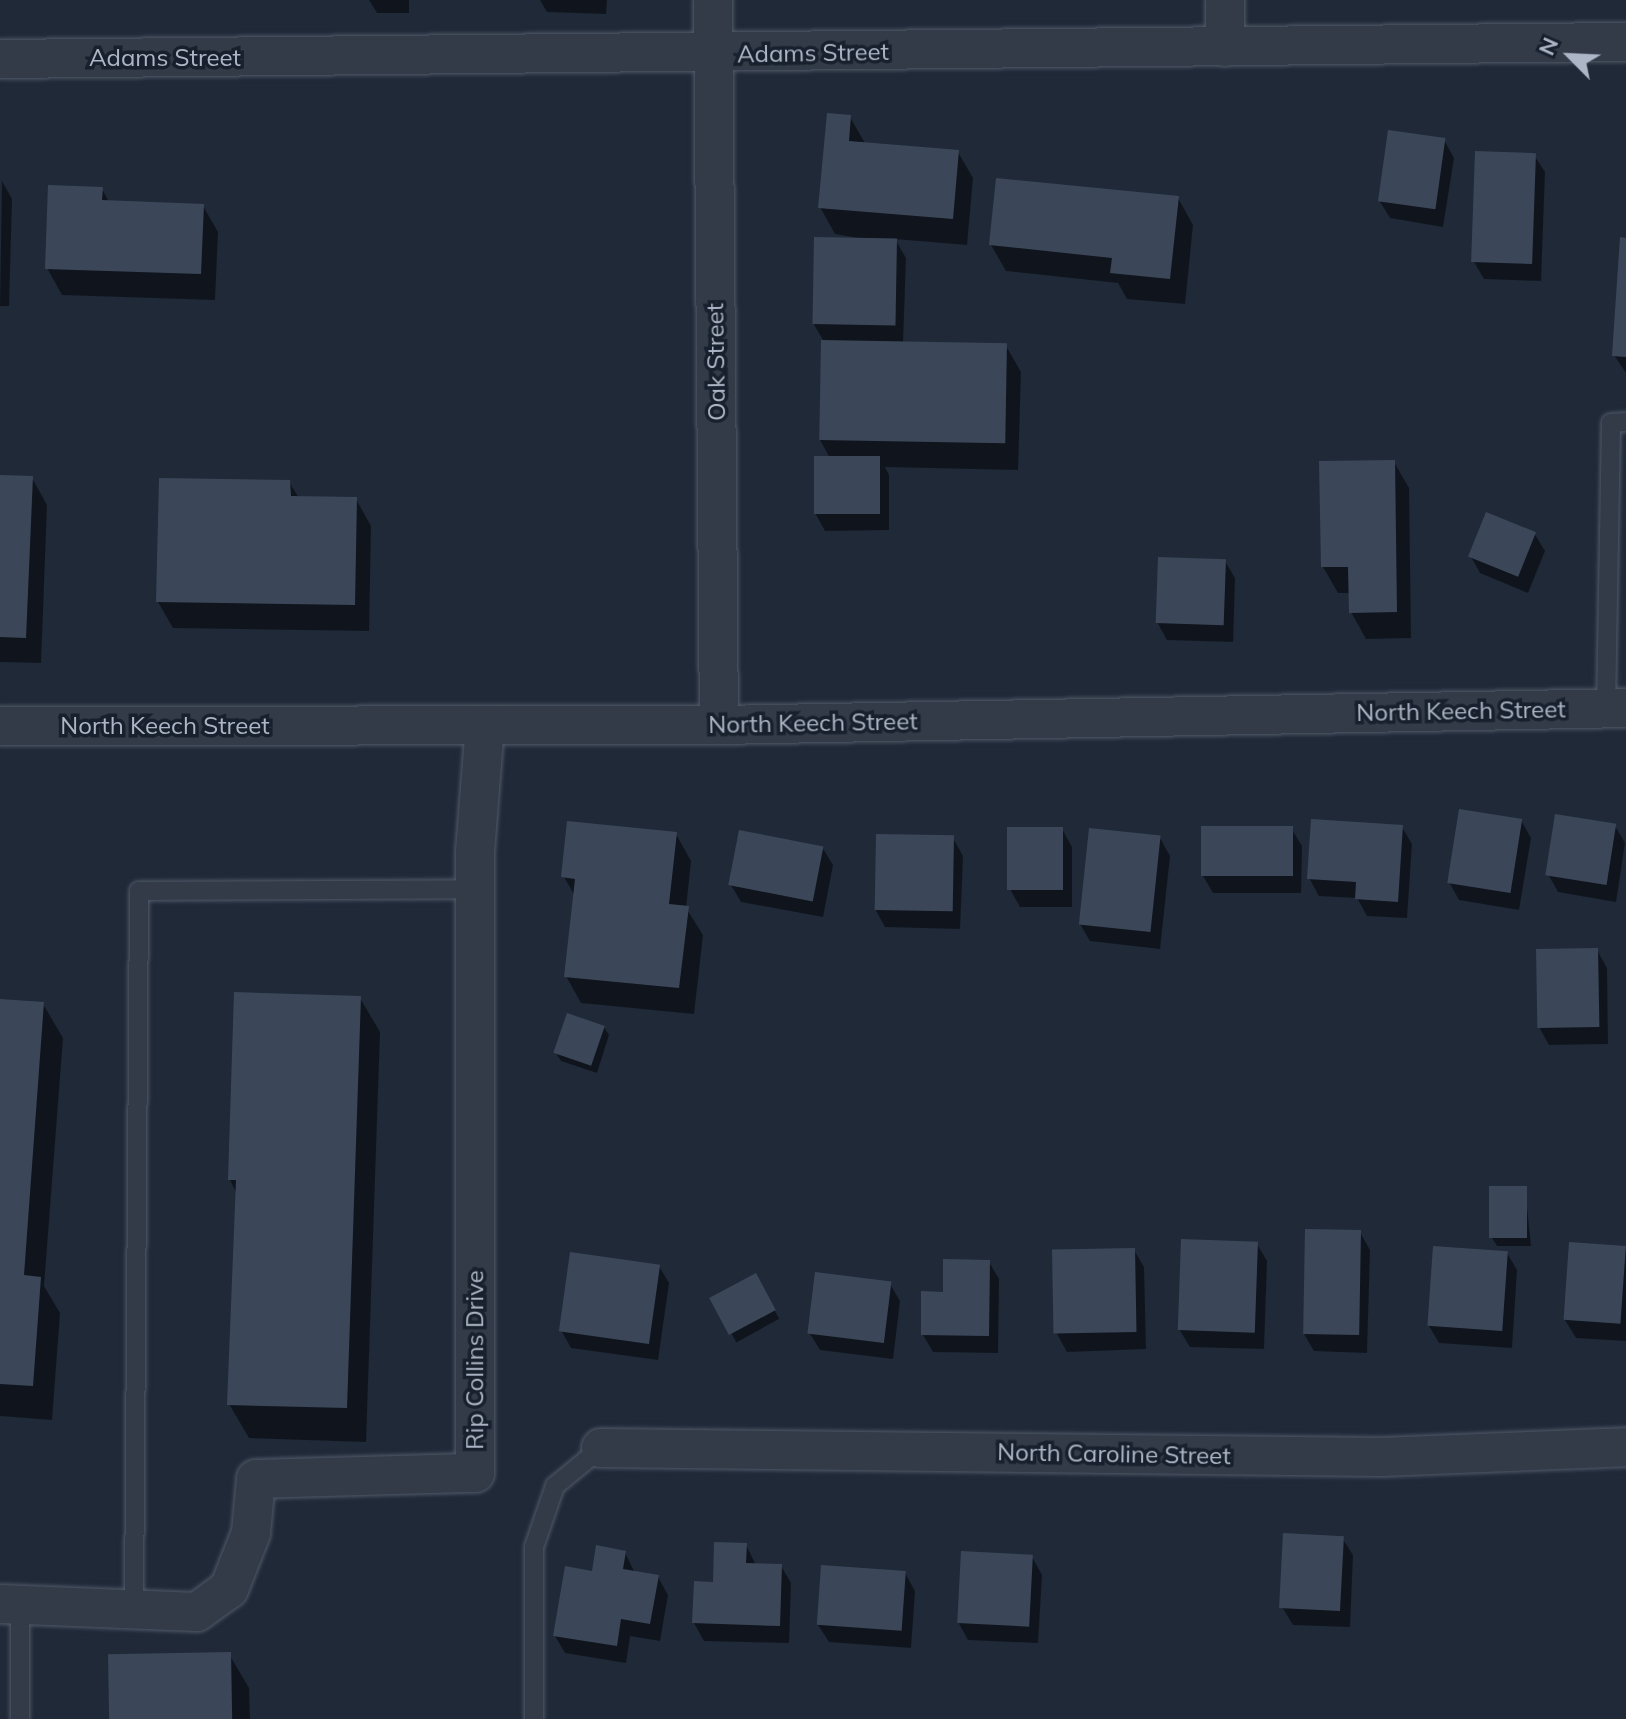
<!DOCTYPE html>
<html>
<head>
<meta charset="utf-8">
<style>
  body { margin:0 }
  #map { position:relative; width:1626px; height:1719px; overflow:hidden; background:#1f2938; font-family:Mulish,sans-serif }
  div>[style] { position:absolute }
  .shadow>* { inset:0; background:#0007; transform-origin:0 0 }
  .building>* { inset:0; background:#3b4759; transform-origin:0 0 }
  .roads { filter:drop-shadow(0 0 2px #505967) drop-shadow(0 0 2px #505967) }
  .service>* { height:18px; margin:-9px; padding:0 9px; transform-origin:9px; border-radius:9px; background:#333b49 }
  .minor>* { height:38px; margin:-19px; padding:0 19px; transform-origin:19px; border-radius:19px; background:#333b49 }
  span { translate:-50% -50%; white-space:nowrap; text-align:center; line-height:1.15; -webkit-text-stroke:7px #18202d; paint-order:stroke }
  .street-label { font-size:24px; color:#adb6c6 }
  .north { position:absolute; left:1530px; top:16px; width:80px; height:80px; -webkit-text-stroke:6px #18202d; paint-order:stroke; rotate:294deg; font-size:22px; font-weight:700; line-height:32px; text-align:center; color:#adb6c6 }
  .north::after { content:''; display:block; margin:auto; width:28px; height:36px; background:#adb6c6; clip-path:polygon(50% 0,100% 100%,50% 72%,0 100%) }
</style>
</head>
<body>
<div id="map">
  <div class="shadow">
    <div style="clip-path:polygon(369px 0,409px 0,409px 13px,377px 13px)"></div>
    <div style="clip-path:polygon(540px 0,607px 0,606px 14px,547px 12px)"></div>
    <div style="clip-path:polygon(850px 117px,866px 145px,958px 152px,973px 178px,967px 245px,895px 239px,906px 258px,903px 344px,1006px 346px,1021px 372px,1018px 470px,885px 467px,889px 475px,889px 530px,825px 531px,815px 513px,830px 458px,820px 440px,823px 340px,813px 323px,870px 240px,835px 234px,820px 207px)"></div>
    <div style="clip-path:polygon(1444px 140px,1454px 158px,1443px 227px,1390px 218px,1379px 200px)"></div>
    <div style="clip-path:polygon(1534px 155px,1545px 172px,1541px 281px,1484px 279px,1474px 262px)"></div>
    <div style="clip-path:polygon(2px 181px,12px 199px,9px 306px,0 306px)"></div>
    <div style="clip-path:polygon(102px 189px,109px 202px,203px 206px,218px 232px,215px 300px,62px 295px,47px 268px)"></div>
    <div style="clip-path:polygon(1178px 198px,1193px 225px,1185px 304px,1127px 299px,1118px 283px,1006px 271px,991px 245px)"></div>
    <div style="clip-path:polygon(1626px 240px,1626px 373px,1614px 355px)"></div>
    <div style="clip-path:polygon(1394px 462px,1409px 488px,1411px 638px,1366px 639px,1351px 612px,1350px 593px,1338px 593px,1323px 567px)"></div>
    <div style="clip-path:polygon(0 477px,32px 478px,47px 505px,41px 663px,0 662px)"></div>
    <div style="clip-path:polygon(289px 482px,299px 498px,356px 499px,371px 526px,369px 631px,173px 628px,158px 602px)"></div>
    <div style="clip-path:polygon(1534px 533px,1545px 551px,1528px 593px,1480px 573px,1470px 555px)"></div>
    <div style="clip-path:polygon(1225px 561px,1235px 578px,1233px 642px,1167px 640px,1157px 622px)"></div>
    <div style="clip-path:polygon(1521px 820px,1531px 838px,1519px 910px,1459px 900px,1449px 882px)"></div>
    <div style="clip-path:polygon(1615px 826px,1625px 843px,1616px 902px,1558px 892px,1548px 874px)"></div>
    <div style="clip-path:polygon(1402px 827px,1412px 844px,1407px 918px,1367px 916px,1357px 898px,1319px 896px,1309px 878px)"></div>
    <div style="clip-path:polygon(1291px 828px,1302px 846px,1301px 893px,1213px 893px,1203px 876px)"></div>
    <div style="clip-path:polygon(1062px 829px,1072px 847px,1072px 907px,1020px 907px,1010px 889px)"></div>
    <div style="clip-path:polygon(676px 834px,691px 861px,686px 908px,703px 935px,694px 1014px,581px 1003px,566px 976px,575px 896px,564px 877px)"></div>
    <div style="clip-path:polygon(953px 838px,963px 856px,960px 929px,885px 927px,875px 909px)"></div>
    <div style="clip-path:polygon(1160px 838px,1170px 856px,1160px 949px,1090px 941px,1080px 924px)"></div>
    <div style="clip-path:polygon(822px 847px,833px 865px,823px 917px,741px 902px,731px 885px)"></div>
    <div style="clip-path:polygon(1597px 950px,1607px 968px,1608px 1044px,1549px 1045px,1539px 1027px)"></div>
    <div style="clip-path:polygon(360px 998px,380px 1032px,366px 1442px,249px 1438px,229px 1404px,237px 1194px,230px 1180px)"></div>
    <div style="clip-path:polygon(0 1001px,43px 1004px,63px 1038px,44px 1286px,60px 1313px,52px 1420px,0 1416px)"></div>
    <div style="clip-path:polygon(604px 1027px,609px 1035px,597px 1073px,561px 1061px,556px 1053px)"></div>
    <div style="clip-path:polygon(1525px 1188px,1531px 1246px,1497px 1246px,1492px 1238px)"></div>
    <div style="clip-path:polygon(1360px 1232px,1370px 1250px,1367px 1353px,1314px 1351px,1304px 1334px)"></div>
    <div style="clip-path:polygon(1257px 1244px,1267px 1261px,1264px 1349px,1190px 1347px,1179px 1329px)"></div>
    <div style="clip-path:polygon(1626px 1248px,1626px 1341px,1576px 1338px,1565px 1320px)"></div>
    <div style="clip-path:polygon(1134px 1250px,1144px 1267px,1146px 1349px,1067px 1352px,1057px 1334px)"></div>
    <div style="clip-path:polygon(1507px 1253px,1517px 1270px,1512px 1348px,1439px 1343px,1429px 1326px)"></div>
    <div style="clip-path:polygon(989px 1262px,999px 1279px,998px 1353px,933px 1352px,923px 1335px)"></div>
    <div style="clip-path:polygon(659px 1266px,669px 1283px,658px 1360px,571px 1348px,561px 1330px)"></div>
    <div style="left:755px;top:1275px;width:50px;height:49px;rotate:61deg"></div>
    <div style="clip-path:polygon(890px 1284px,900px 1301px,893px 1359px,820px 1350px,809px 1332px)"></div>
    <div style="clip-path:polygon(1342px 1538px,1353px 1555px,1350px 1627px,1293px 1625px,1282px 1607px)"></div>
    <div style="clip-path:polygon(746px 1545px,756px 1565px,781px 1566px,791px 1583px,789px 1643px,704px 1641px,694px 1623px,715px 1584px)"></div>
    <div style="clip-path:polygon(625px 1553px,635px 1573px,658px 1577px,668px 1595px,660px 1641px,630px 1636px,626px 1663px,565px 1653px,555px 1636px,593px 1573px)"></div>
    <div style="clip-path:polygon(1032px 1557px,1042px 1575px,1038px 1643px,968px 1640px,958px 1622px)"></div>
    <div style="clip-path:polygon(905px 1573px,915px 1591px,911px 1648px,829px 1642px,818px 1625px)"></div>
    <div style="clip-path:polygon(229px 1654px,249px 1688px,250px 1719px,111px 1719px)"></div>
  </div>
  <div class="building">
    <div style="clip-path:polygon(827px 113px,851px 115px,849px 141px,959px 150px,953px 219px,818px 208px)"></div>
    <div style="left:1388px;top:130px;width:58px;height:72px;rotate:8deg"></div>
    <div style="left:1475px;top:151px;width:61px;height:111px;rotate:2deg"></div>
    <div style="clip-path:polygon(996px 178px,1179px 196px,1170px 279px,1110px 273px,1112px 258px,989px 245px)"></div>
    <div style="clip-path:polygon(48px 185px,103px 187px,102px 200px,204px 204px,201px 274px,45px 269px)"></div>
    <div style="left:814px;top:237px;width:83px;height:87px;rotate:1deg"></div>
    <div style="clip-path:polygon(1620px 237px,1626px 238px,1626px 357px,1612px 356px)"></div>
    <div style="left:821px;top:340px;width:186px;height:100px;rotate:1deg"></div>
    <div style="left:814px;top:456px;width:66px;height:58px"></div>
    <div style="clip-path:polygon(1395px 460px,1397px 612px,1349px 613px,1348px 567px,1321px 567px,1319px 461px)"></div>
    <div style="clip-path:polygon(0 475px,33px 476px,26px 638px,0 637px)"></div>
    <div style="clip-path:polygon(159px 478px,290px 480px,291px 496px,357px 497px,355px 605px,156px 602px)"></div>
    <div style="left:1486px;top:512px;width:54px;height:48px;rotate:22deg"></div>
    <div style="left:1158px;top:557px;width:68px;height:66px;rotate:2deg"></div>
    <div style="left:1459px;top:809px;width:64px;height:75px;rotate:9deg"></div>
    <div style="left:1555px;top:814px;width:62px;height:62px;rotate:9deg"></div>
    <div style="clip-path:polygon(1311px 819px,1403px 825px,1398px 902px,1355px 899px,1356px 882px,1307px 879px)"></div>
    <div style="clip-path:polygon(567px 821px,677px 832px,669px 904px,689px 906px,679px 988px,564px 977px,575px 879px,561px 877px)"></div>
    <div style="left:1201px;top:826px;width:92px;height:50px"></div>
    <div style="left:1007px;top:827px;width:56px;height:63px"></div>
    <div style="left:1089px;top:828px;width:72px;height:97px;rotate:6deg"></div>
    <div style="left:739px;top:830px;width:86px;height:56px;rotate:11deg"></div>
    <div style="left:876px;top:834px;width:78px;height:76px;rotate:1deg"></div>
    <div style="left:1598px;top:948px;width:79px;height:62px;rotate:89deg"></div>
    <div style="clip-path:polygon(234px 992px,361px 996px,347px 1408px,227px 1405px,236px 1180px,228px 1180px)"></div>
    <div style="clip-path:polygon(0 999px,44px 1002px,24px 1275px,41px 1277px,33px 1386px,0 1384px)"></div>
    <div style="left:567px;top:1013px;width:40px;height:42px;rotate:19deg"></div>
    <div style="left:1527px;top:1186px;width:52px;height:38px;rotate:90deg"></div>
    <div style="left:1305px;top:1229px;width:56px;height:105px;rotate:1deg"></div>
    <div style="left:1181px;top:1239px;width:77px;height:91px;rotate:2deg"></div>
    <div style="left:1569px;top:1242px;width:57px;height:78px;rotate:4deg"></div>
    <div style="left:1433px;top:1246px;width:75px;height:80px;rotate:4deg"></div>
    <div style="left:1135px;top:1248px;width:84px;height:83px;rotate:89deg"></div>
    <div style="left:570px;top:1252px;width:91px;height:80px;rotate:8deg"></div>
    <div style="clip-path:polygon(943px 1259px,990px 1260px,989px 1336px,921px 1335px,921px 1291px,943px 1292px)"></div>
    <div style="left:815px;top:1272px;width:77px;height:62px;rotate:7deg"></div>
    <div style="left:756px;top:1273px;width:42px;height:53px;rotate:62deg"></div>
    <div style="left:1283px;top:1533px;width:61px;height:75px;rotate:3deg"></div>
    <div style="clip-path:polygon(714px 1542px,747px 1543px,746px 1563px,782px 1564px,780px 1626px,692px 1623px,694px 1581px,713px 1582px)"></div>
    <div style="clip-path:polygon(596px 1545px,626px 1551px,623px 1569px,659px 1575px,650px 1624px,621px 1619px,617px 1646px,553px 1636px,565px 1566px,592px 1571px)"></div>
    <div style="left:961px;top:1551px;width:72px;height:72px;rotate:3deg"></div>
    <div style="left:821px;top:1565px;width:85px;height:60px;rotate:4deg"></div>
    <div style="left:231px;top:1652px;width:67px;height:123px;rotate:89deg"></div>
  </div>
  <div class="roads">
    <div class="service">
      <div style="left:1606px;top:709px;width:286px;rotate:-89deg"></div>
      <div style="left:1611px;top:423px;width:15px;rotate:-4deg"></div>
      <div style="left:134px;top:1609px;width:718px;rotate:-89.6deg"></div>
      <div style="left:139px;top:891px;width:336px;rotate:-0.3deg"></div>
      <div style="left:20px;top:1719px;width:116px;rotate:-90deg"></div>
      <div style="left:534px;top:1719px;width:172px;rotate:-90deg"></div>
      <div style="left:534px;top:1547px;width:65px;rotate:-71deg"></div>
      <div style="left:555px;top:1486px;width:60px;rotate:-39.6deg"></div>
    </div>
    <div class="minor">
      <div style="left:713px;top:0;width:725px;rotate:89.53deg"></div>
      <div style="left:1225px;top:0;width:47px;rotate:90deg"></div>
      <div style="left:0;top:59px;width:1626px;rotate:-0.6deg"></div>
      <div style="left:0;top:726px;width:719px;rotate:-0.08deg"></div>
      <div style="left:719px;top:725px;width:907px;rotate:-1.07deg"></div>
      <div style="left:601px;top:1448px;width:781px;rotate:0.66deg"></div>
      <div style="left:1382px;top:1457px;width:244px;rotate:-2.3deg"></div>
      <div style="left:0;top:1604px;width:197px;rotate:2.3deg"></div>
      <div style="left:197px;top:1612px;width:39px;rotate:-36deg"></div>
      <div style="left:229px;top:1589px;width:60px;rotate:-68.6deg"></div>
      <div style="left:251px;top:1533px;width:54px;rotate:-84.7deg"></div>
      <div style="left:256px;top:1479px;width:219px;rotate:-1.6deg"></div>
      <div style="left:475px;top:1473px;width:621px;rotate:-90deg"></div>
      <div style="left:475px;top:852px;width:127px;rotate:-85.5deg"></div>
    </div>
  </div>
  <div class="street-label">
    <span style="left:813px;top:53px;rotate:-1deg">Adams Street</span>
    <span style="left:165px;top:58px">Adams Street</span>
    <span style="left:716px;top:362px;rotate:-91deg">Oak Street</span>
    <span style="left:1461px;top:711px;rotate:-1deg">North Keech Street</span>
    <span style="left:813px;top:723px;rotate:-1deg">North Keech Street</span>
    <span style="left:165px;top:726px">North Keech Street</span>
    <span style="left:475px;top:1360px;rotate:-90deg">Rip Collins Drive</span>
    <span style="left:1114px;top:1454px;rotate:1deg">North Caroline Street</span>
  </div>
  <div class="north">N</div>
</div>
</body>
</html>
